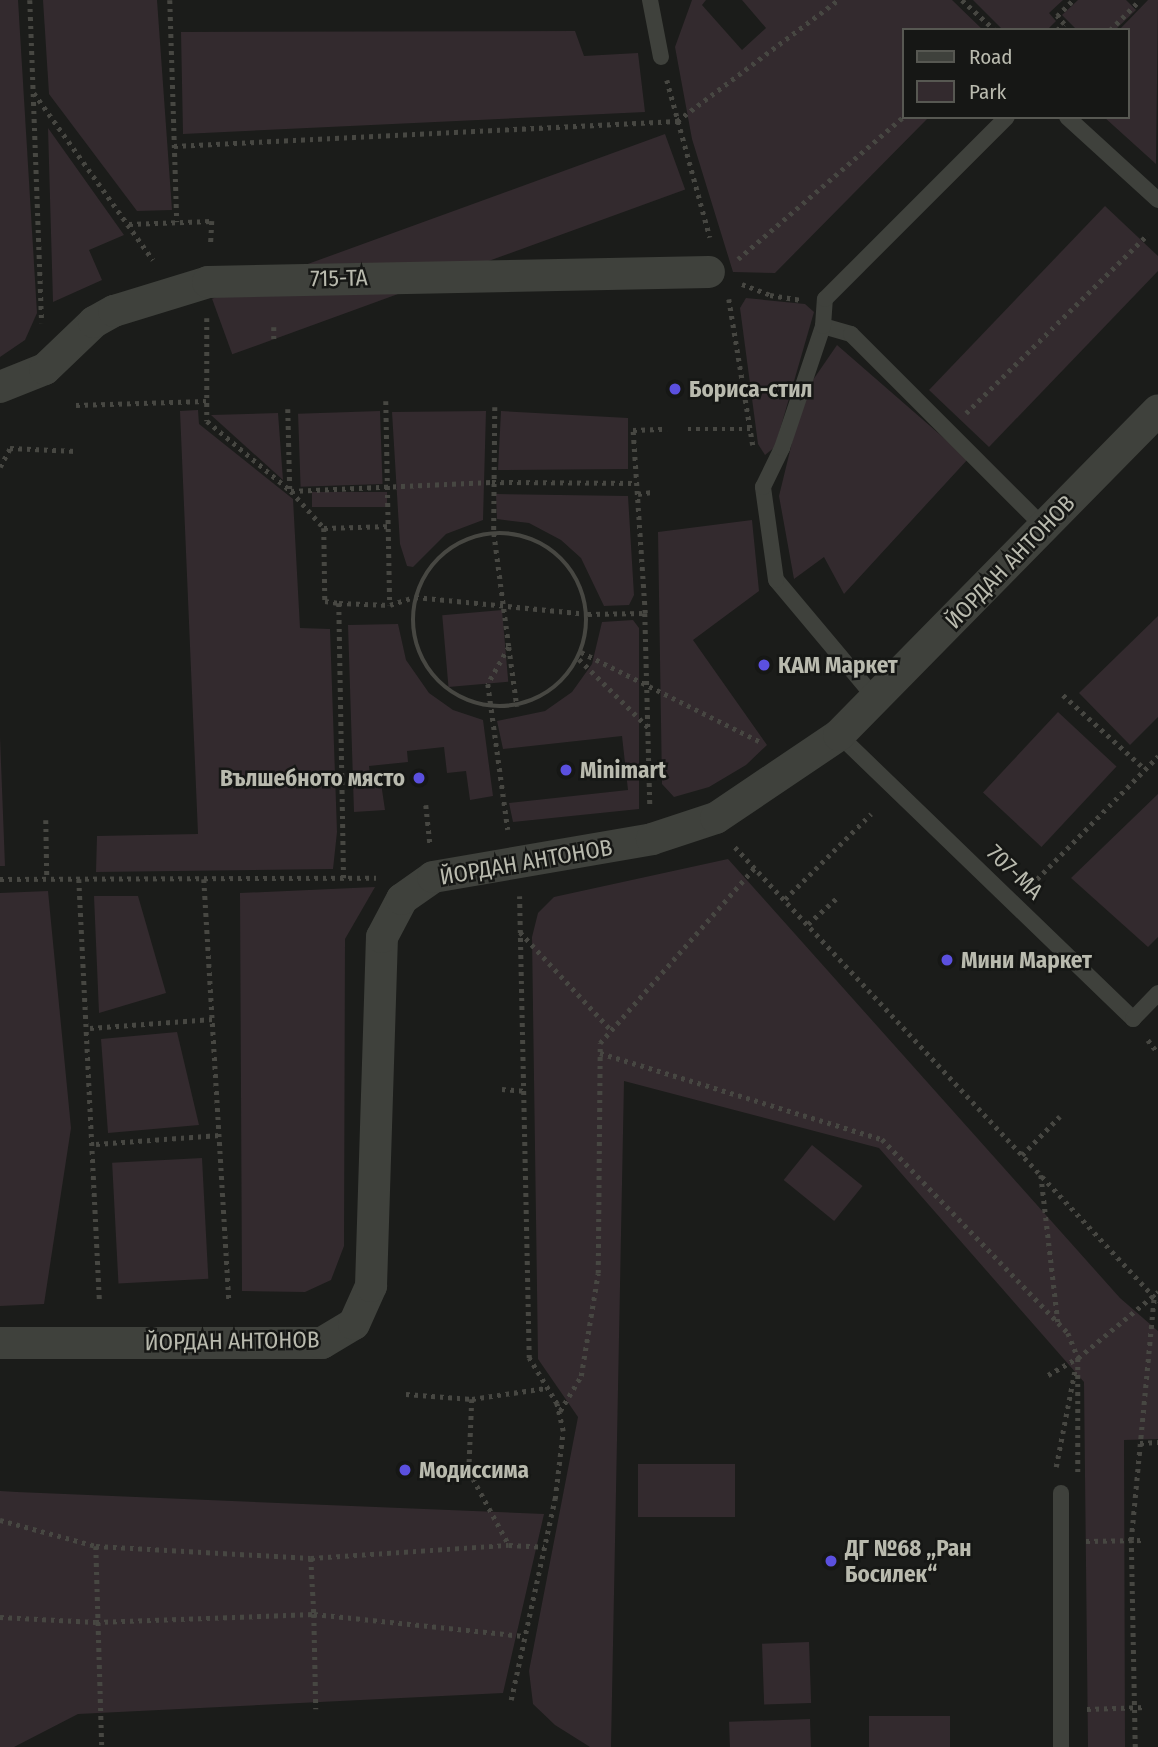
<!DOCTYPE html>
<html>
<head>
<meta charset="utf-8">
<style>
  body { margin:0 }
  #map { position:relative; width:1158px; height:1747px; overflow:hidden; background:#1b1c1a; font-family:"Fira Sans Condensed",sans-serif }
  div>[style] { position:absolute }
  .green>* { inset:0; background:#332a2e; transform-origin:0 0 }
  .path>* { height:4.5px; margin-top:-2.25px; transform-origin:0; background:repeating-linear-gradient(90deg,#474742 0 3.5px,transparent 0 8.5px) }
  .path>.ring { margin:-2.25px; padding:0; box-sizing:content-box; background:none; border:4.5px solid #474742; border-radius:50% }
  .service>* { height:16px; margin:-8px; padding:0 8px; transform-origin:8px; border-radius:8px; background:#3f413c }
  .minor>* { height:32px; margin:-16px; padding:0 16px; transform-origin:16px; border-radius:16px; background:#3f413c }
  .dots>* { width:19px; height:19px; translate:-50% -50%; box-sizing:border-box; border:4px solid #161715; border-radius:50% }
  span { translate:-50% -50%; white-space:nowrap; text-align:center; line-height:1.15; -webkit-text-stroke:5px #161715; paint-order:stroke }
  .street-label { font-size:23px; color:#b9baae }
  .poi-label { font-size:23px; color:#b9baae; font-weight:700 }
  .left { translate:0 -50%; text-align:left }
  .right { translate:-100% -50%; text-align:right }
  .legend { position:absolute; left:902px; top:28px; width:228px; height:91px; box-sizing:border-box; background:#161715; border:2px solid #575852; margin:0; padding:9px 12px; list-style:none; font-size:21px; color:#b9baae }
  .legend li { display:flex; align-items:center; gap:14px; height:35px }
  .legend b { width:35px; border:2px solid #575852 }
</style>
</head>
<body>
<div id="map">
  <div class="green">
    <div style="clip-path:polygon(0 0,18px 0,37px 313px,25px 340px,0 357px)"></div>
    <div style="clip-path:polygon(43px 0,157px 0,172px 210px,137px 211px,49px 94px)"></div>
    <div style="clip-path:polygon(692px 0,706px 0,702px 5px,742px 50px,766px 28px,742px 0,952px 0,983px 30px,904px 30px,904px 117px,929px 117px,775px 273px,733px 272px,692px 139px,675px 47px)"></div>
    <div style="clip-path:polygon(973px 0,1063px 0,1049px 13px,1056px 21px,1047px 30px,1003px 30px)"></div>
    <div style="clip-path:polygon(1078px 0,1126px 0,1136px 10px,1115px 30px,1077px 30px,1062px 15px)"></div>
    <div style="clip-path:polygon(1148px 0,1158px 0,1156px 164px,1104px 117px,1128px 117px,1128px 30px,1119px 30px)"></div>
    <div style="clip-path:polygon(575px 31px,584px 56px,638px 53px,645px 112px,183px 134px,181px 32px)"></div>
    <div style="clip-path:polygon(48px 128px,124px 235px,89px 250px,102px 280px,53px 302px)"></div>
    <div style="left:665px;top:134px;width:59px;height:482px;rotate:70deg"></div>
    <div style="clip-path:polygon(1105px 206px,1158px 256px,1158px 271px,989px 447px,929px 390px)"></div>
    <div style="clip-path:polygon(746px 298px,805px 304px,814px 312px,775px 447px,765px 455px,758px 444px,740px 308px)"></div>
    <div style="clip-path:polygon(837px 345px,968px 459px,844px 594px,824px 557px,794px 579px,779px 496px,804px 393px)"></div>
    <div style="clip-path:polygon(198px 410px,199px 424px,293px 499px,300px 628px,330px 629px,337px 832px,333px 869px,96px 872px,97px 836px,198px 834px,180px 411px)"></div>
    <div style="left:380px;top:411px;width:73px;height:82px;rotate:88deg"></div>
    <div style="clip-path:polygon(486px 411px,483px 520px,446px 534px,413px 567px,407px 566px,400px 544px,392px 412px)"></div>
    <div style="clip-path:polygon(501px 411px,628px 418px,628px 469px,498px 470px)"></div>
    <div style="clip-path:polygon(278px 413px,283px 480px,211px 415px)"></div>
    <div style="left:387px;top:492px;width:15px;height:75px;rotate:90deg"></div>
    <div style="clip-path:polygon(496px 494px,628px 496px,634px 595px,629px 605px,604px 606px,581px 558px,561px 540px,529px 523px,497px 519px)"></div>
    <div style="clip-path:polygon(752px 520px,759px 591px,693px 640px,767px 745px,746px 765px,709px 787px,674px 797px,662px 784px,658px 532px)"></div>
    <div style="left:502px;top:610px;width:72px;height:60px;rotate:85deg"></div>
    <div style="clip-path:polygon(1158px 616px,1158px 717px,1130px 745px,1079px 693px)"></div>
    <div style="clip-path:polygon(633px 620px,639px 628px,639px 809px,513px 822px,509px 803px,628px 790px,622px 736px,503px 749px,497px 721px,545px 711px,572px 692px,592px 664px,602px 622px)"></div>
    <div style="clip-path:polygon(398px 624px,406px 660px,429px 693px,453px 710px,483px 720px,493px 796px,470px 800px,466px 771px,447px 773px,444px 747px,407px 751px,408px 762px,369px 766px,371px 783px,381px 783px,385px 810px,354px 812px,348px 625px)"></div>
    <div style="left:1058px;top:712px;width:80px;height:110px;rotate:43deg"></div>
    <div style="clip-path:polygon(0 737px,5px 866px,0 866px)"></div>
    <div style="clip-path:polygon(1158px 794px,1158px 937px,1148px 947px,1071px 878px)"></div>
    <div style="clip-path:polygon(728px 859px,1120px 1298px,1158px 1331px,1158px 1439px,1124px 1440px,1125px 1747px,1088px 1747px,1084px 1382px,879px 1148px,624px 1081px,611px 1747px,590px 1747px,555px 1725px,533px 1704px,529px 1671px,578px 1417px,538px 1359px,532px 937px,538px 913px,554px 897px)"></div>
    <div style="clip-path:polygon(375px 887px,345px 939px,344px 1246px,331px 1280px,305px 1292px,242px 1291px,240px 893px)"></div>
    <div style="clip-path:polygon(48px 891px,71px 1128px,44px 1304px,0 1306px,0 893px)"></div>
    <div style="clip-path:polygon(94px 896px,138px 896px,166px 993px,99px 1013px)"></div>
    <div style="clip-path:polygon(177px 1032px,199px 1125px,108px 1133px,101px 1039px)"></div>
    <div style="left:812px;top:1145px;width:65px;height:45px;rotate:39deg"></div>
    <div style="left:202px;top:1158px;width:121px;height:90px;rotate:87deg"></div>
    <div style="left:638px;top:1464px;width:97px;height:53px"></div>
    <div style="clip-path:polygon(0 1491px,17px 1492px,544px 1514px,503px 1693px,78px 1714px,14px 1747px,0 1747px)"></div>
    <div style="left:809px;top:1642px;width:61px;height:47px;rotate:88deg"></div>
    <div style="left:950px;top:1716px;width:31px;height:81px;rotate:90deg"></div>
    <div style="left:810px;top:1719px;width:28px;height:81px;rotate:88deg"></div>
  </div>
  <div class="path">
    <div style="left:30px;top:0;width:323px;rotate:87.9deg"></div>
    <div style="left:170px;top:0;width:222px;rotate:88.2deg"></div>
    <div style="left:962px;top:0;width:43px;rotate:42.2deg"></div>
    <div style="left:1057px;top:30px;width:9px;rotate:-41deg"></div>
    <div style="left:1064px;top:24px;width:11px;rotate:-131deg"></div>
    <div style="left:1057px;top:16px;width:23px;rotate:-45deg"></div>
    <div style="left:1110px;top:30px;width:42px;rotate:-45deg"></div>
    <div style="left:667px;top:80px;width:163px;rotate:74.7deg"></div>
    <div style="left:34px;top:93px;width:205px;rotate:54.5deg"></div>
    <div style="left:174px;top:146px;width:504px;rotate:-2.85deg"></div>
    <div style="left:677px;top:121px;width:201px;rotate:-36.9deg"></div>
    <div style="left:129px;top:224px;width:83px;rotate:-2.1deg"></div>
    <div style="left:212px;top:221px;width:21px;rotate:93deg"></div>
    <div style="left:738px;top:259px;width:219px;rotate:-40.7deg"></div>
    <div style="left:742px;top:284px;width:30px;rotate:21deg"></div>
    <div style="left:770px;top:295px;width:30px;rotate:9deg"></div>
    <div style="left:729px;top:299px;width:148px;rotate:80.7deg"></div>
    <div style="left:207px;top:318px;width:103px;rotate:90deg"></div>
    <div style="left:207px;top:421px;width:109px;rotate:39.8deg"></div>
    <div style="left:291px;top:491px;width:50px;rotate:48.3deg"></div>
    <div style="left:324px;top:528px;width:73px;rotate:89.2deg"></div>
    <div style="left:325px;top:601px;width:14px;rotate:8deg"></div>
    <div style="left:339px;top:603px;width:275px;rotate:89deg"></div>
    <div style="left:274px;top:327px;width:14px;rotate:90deg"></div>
    <div style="left:386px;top:401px;width:204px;rotate:88.9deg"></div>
    <div style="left:76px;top:405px;width:130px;rotate:-1.8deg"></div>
    <div style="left:495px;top:407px;width:126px;rotate:90.5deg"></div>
    <div style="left:494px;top:533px;width:115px;rotate:82.5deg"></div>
    <div style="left:509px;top:647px;width:43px;rotate:119.6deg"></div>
    <div style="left:488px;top:684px;width:147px;rotate:82.2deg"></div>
    <div style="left:288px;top:409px;width:81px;rotate:88.6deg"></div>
    <div style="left:966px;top:413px;width:255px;rotate:-44.5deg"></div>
    <div style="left:688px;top:429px;width:62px"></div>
    <div style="left:0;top:467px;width:21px;rotate:-62deg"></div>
    <div style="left:10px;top:448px;width:66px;rotate:2.6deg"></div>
    <div style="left:291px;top:491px;width:201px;rotate:-2.6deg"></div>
    <div style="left:492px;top:482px;width:145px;rotate:0.4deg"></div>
    <div style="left:638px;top:494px;width:14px;rotate:-8deg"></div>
    <div style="left:324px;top:528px;width:68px;rotate:-1.7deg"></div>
    <div class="ring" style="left:413px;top:533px;width:169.5px;height:169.5px"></div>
    <div style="left:339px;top:603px;width:51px;rotate:2.2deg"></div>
    <div style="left:390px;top:605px;width:26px;rotate:-18deg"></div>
    <div style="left:415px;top:597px;width:174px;rotate:5.6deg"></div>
    <div style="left:588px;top:614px;width:57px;rotate:-1deg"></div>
    <div style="left:645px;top:613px;width:192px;rotate:88.5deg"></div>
    <div style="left:645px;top:613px;width:183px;rotate:-93.8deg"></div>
    <div style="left:633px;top:430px;width:34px;rotate:-2deg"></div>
    <div style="left:509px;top:647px;width:60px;rotate:82.3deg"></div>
    <div style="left:581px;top:652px;width:203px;rotate:26.6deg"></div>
    <div style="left:579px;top:659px;width:100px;rotate:44.6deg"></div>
    <div style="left:1063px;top:695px;width:110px;rotate:42.1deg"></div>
    <div style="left:426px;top:805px;width:38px;rotate:84deg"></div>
    <div style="left:46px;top:820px;width:59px;rotate:89deg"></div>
    <div style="left:735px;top:847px;width:621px;rotate:47.02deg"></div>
    <div style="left:0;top:879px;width:376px;rotate:-0.2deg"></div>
    <div style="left:79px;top:879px;width:425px;rotate:87.2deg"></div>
    <div style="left:204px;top:879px;width:422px;rotate:86.6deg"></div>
    <div style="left:1031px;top:885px;width:181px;rotate:-45.4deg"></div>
    <div style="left:785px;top:899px;width:121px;rotate:-44.7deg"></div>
    <div style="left:808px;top:924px;width:42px;rotate:-42.1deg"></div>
    <div style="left:520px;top:932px;width:134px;rotate:47.1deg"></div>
    <div style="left:90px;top:1028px;width:123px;rotate:-4.2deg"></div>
    <div style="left:1148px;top:1040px;width:16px;rotate:52deg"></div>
    <div style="left:600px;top:1053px;width:295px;rotate:17deg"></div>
    <div style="left:882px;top:1139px;width:269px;rotate:46.2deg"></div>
    <div style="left:1068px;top:1333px;width:27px;rotate:68deg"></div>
    <div style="left:1078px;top:1358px;width:115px;rotate:90deg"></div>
    <div style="left:502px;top:1089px;width:21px;rotate:5deg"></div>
    <div style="left:96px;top:1144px;width:124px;rotate:-4.2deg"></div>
    <div style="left:1022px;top:1155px;width:54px;rotate:-45.7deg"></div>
    <div style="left:1041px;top:1175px;width:148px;rotate:83.4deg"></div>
    <div style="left:1048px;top:1375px;width:34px;rotate:-30deg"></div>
    <div style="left:1078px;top:1358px;width:104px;rotate:-39.5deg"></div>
    <div style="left:406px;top:1394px;width:66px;rotate:4.3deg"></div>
    <div style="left:472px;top:1399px;width:75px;rotate:-8.5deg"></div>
    <div style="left:472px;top:1399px;width:72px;rotate:92.4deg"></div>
    <div style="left:469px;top:1471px;width:84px;rotate:61.6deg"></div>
    <div style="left:560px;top:1411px;width:41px;rotate:-59deg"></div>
    <div style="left:581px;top:1376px;width:104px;rotate:-80.6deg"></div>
    <div style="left:598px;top:1273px;width:230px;rotate:-89.5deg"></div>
    <div style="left:600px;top:1043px;width:235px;rotate:-48.6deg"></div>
    <div style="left:1140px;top:1443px;width:18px;rotate:-3deg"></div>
    <div style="left:1056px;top:1467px;width:100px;rotate:-79deg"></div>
    <div style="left:0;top:1520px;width:99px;rotate:15.2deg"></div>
    <div style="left:96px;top:1546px;width:215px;rotate:3.2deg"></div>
    <div style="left:311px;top:1558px;width:198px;rotate:-3.8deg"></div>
    <div style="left:509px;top:1545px;width:35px;rotate:3deg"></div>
    <div style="left:1086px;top:1541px;width:58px;rotate:-1deg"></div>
    <div style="left:96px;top:1546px;width:201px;rotate:88.3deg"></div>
    <div style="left:311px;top:1558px;width:56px;rotate:86.9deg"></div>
    <div style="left:314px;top:1614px;width:211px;rotate:6deg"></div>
    <div style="left:0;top:1617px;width:96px;rotate:3deg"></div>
    <div style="left:96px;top:1622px;width:218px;rotate:-2.1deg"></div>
    <div style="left:314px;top:1614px;width:95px;rotate:88.8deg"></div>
    <div style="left:511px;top:1700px;width:206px;rotate:-77.7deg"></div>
    <div style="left:555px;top:1499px;width:68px;rotate:-83.3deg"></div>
    <div style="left:563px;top:1431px;width:28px;rotate:-103deg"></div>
    <div style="left:557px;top:1404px;width:54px;rotate:-121.3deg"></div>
    <div style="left:529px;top:1358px;width:462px;rotate:-91.2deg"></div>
    <div style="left:1087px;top:1709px;width:59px;rotate:-1.9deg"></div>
    <div style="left:1135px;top:1747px;width:207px;rotate:-91.1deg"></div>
    <div style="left:1131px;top:1540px;width:243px;rotate:-84.6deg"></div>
  </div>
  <div class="service">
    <div style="left:650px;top:0;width:58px;rotate:79.1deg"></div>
    <div style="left:1067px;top:117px;width:123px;rotate:42.4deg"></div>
    <div style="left:823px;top:326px;width:29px;rotate:16deg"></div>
    <div style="left:851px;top:334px;width:273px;rotate:45deg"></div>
    <div style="left:876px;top:699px;width:155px;rotate:-130deg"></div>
    <div style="left:776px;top:580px;width:94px;rotate:-98deg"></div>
    <div style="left:763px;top:487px;width:43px;rotate:-64deg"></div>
    <div style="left:782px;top:448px;width:129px;rotate:-71.4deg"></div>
    <div style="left:823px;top:326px;width:27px;rotate:-86deg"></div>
    <div style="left:825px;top:299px;width:257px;rotate:-45deg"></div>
    <div style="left:839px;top:735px;width:409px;rotate:44deg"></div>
    <div style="left:1133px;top:1019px;width:36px;rotate:-46deg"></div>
    <div style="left:1061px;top:1747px;width:254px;rotate:-90deg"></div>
  </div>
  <div class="minor">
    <div style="left:0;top:387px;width:48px;rotate:-21.8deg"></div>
    <div style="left:45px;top:369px;width:68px;rotate:-43.8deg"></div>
    <div style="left:94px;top:322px;width:23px;rotate:-29deg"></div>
    <div style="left:114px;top:311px;width:98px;rotate:-17.1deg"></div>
    <div style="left:208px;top:282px;width:501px;rotate:-1.14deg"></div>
    <div style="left:0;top:1343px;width:322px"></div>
    <div style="left:322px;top:1343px;width:37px;rotate:-31deg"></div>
    <div style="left:354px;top:1324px;width:42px;rotate:-65.9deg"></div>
    <div style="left:371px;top:1286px;width:349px;rotate:-88.2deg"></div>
    <div style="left:382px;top:937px;width:43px;rotate:-62.2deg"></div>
    <div style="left:402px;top:899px;width:38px;rotate:-35deg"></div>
    <div style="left:433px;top:877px;width:222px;rotate:-9.8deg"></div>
    <div style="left:652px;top:839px;width:67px;rotate:-18.2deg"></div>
    <div style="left:716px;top:818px;width:148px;rotate:-34deg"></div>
    <div style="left:839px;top:735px;width:455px;rotate:-45.5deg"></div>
  </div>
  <div class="dots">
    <div style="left:675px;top:389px;background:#5b50df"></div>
    <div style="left:764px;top:665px;background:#5b50df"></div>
    <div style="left:566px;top:770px;background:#5b50df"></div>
    <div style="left:419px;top:778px;background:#5b50df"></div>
    <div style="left:947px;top:960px;background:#5b50df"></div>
    <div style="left:405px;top:1470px;background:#5b50df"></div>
    <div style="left:831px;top:1561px;background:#5b50df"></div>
  </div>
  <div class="street-label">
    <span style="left:339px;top:278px;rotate:-1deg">715-ТА</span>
    <span style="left:1010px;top:562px;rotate:-46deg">ЙОРДАН АНТОНОВ</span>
    <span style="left:526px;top:862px;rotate:-10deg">ЙОРДАН АНТОНОВ</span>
    <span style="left:1015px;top:872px;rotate:44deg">707-МА</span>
    <span style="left:232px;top:1341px;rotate:-1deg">ЙОРДАН АНТОНОВ</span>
  </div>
  <div class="poi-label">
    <span class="left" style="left:689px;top:389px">Бориса-стил</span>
    <span class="left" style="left:778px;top:665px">КАМ Маркет</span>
    <span class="left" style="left:580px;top:770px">Minimart</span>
    <span class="right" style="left:405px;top:778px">Вълшебното място</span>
    <span class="left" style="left:961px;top:960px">Мини Маркет</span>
    <span class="left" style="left:419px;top:1470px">Модиссима</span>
    <span class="left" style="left:845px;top:1561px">ДГ №68 „Ран<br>Босилек“</span>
  </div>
  <ul class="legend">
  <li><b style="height:9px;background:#3f413c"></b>Road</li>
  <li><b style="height:19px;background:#332a2e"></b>Park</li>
  </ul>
</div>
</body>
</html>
